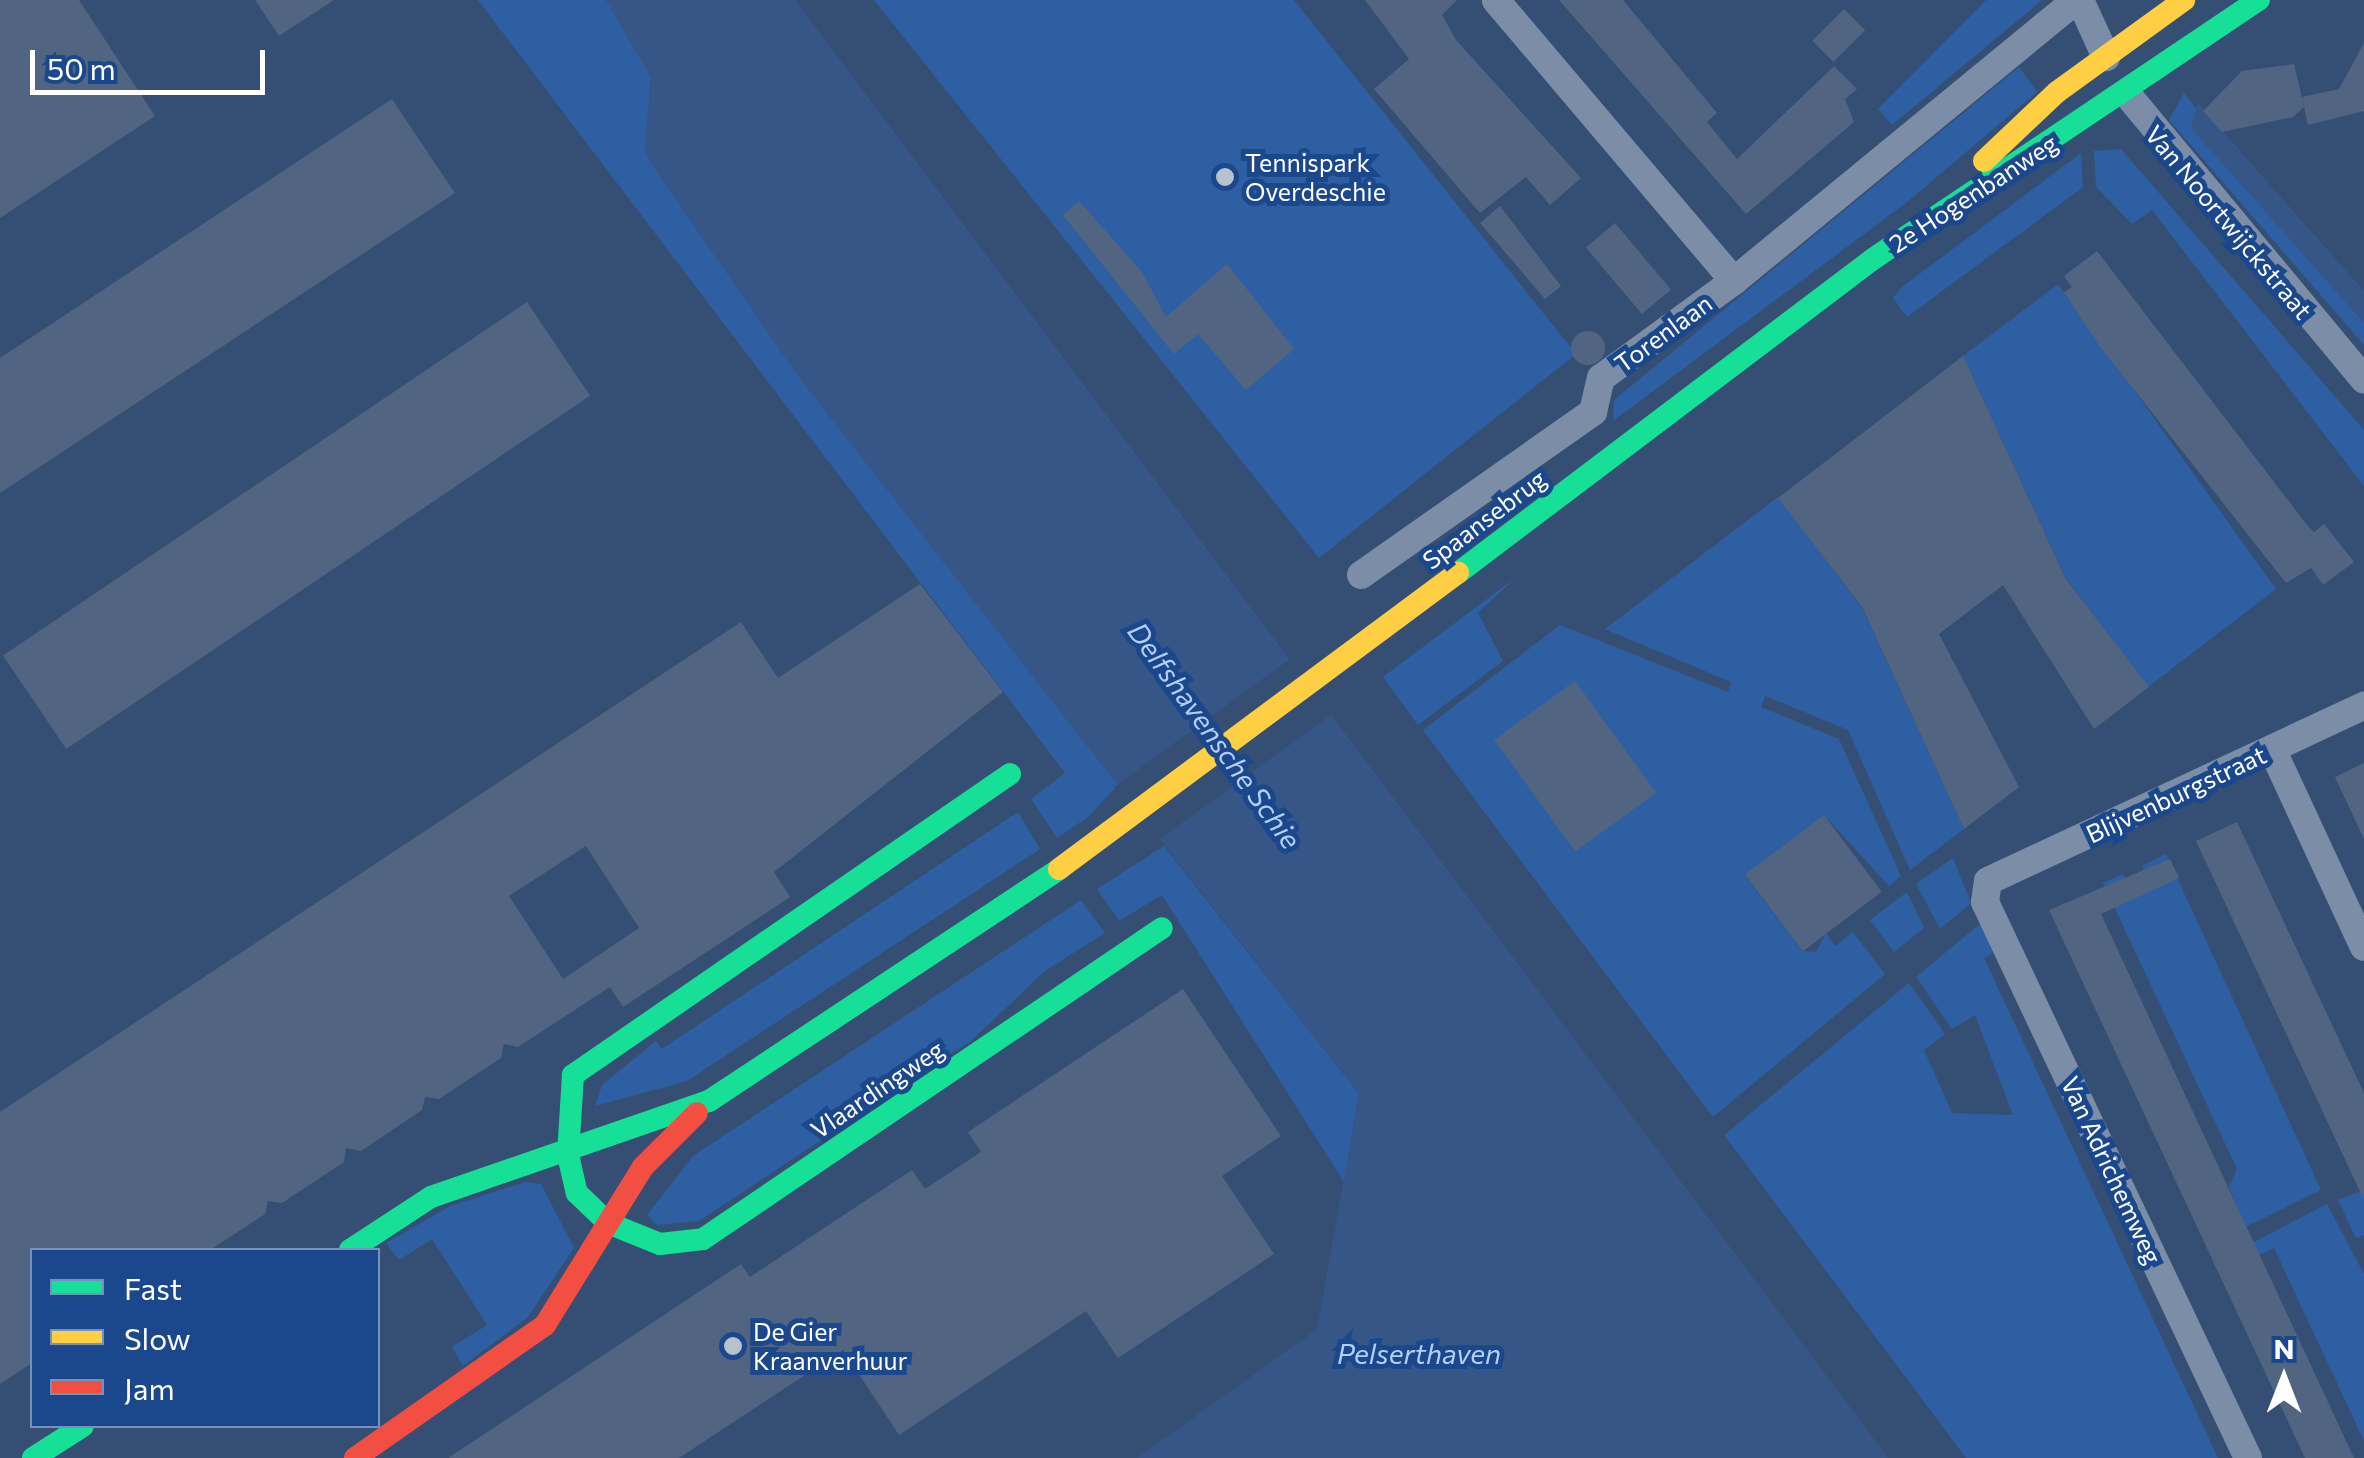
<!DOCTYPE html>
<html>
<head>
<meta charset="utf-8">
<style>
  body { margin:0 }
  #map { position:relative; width:2364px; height:1458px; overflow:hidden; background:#354e73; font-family:Commissioner,sans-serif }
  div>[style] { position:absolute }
  .green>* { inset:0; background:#2f5fa3 }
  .water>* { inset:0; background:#355687 }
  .pier>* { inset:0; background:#354e73; transform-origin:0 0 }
  .building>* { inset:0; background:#516583; transform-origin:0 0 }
  .round { border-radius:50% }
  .street>* { height:28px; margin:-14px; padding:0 14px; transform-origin:14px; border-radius:14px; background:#7c8ea7 }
  .fast>* { height:22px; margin:-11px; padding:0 11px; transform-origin:11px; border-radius:11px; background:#16e098 }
  .slow>* { height:22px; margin:-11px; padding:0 11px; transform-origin:11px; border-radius:11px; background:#ffcf43 }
  .jam>* { height:22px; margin:-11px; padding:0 11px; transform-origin:11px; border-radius:11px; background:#f24e42 }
  .dots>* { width:28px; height:28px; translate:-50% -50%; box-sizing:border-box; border:5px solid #1b488d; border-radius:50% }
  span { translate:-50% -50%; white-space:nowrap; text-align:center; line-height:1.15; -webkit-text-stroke:10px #1b488d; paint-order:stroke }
  .poi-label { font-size:25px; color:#fff }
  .left { translate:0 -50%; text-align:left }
  .street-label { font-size:25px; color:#fff }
  .water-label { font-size:28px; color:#b3cff5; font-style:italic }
  .legend { position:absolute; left:30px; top:1248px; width:350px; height:180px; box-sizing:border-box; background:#1b488d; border:2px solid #7691bb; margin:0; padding:12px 18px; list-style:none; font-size:30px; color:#fff }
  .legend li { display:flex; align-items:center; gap:20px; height:50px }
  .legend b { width:50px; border:2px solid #7691bb }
  .north { position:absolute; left:2234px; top:1328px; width:100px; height:100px; -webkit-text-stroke:8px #1b488d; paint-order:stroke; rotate:0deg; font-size:28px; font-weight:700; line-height:40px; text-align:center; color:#fff }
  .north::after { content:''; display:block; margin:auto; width:35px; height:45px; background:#fff; clip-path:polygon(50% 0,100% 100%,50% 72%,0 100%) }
  .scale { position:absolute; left:30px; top:50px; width:235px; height:45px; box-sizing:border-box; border:5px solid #fff; border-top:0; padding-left:12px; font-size:30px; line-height:35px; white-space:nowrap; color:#fff; -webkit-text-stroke:8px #1b488d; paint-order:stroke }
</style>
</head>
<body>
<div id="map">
  <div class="green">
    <div style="clip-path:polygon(478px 0,606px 0,617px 15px,651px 77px,645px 150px,655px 169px,799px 377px,1118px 785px,1088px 817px,1057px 838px,1031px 799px,1065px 773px)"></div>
    <div style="clip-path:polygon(874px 0,1294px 0,1576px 354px,1319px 558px)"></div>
    <div style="clip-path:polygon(1986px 0,2042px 0,1892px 125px,1878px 109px)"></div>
    <div style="clip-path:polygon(2019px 67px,2037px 92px,1906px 203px,1613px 421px,1614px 400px)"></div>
    <div style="clip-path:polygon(2184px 93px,2364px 323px,2364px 345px,2169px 120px)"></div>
    <div style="clip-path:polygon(2121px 149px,2364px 430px,2364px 486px,2152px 210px,2132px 224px,2096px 187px,2094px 151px)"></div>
    <div style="clip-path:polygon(2081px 153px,2083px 187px,1907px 317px,1893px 298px,1902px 287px)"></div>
    <div style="clip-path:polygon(2058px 284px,2276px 589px,2148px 687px,2066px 578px,1963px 356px)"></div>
    <div style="clip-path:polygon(1778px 497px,1862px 608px,1964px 829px,1910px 870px,1848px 730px,1765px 696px,1761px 707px,1839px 739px,1901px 876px,1889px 886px,1824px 815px,1745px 875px,1802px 951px,1816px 952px,1826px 933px,1835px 946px,1853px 932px,1885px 974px,1713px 1117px,1423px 730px,1560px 625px,1728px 692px,1731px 682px,1605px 629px)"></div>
    <div style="clip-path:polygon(1515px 578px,1478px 613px,1503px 661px,1418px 725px,1383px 677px)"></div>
    <div style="clip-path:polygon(1018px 812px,1040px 849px,687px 1081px,595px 1106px,602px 1085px,656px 1041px,662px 1049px)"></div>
    <div style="clip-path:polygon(1164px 846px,1359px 1094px,1344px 1182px,1162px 895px,1119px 921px,1097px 889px)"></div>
    <div style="clip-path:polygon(2166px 854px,2321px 1190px,2231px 1234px,2242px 1219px,2229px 1187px,2237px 1169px,2103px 883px,2123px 874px,2133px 898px,2152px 890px,2142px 866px)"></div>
    <div style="clip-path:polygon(1953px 858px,1971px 903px,1940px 929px,1916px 884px)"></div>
    <div style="clip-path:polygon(1907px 892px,1924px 928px,1894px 952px,1870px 920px)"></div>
    <div style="clip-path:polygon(1081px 900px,1105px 933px,1045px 971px,972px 1040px,699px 1221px,657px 1225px,647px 1215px,693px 1156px)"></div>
    <div style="clip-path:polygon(1981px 923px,1993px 953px,1984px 958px,2218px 1458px,1966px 1458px,1724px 1135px,1909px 983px,1945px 1034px,1924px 1050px,1952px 1113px,2013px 1115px,1975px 1015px,1952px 1029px,1916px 977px)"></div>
    <div style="clip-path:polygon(525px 1182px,541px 1184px,574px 1248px,528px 1317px,463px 1366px,452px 1347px,487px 1325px,432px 1239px,399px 1260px,386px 1243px,450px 1206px)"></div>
    <div style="clip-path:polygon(2364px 1190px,2364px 1235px,2356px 1238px,2338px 1200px)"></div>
    <div style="clip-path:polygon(2327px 1204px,2364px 1274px,2364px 1441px,2274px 1248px,2219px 1274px,2213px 1263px)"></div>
  </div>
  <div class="water">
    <div style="clip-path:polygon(606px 0,795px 0,1888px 1458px,1137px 1458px,1317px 1329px,1359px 1094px,799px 377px,655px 169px,645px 150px,651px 77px)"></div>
    <div style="clip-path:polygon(2198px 103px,2364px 291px,2364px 323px,2191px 128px)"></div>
  </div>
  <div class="pier">
    <div style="left:1293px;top:657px;width:69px;height:221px;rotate:54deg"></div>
  </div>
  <div class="building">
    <div style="clip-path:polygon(0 0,79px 0,155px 116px,0 218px)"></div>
    <div style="clip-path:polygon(255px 0,334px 0,279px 36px)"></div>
    <div style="clip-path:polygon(1365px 0,1457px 0,1442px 15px,1456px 40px,1581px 178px,1550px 205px,1526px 177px,1480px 213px,1374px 89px,1409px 59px)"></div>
    <div style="clip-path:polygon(1559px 0,1623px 0,1717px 113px,1707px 122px,1737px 159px,1834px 66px,1857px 89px,1845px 99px,1854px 122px,1746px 214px)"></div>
    <div style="left:1844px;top:9px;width:30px;height:45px;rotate:45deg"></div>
    <div style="clip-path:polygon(2364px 43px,2364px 111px,2308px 125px,2302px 97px,2339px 89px)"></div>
    <div style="clip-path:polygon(2294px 64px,2304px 107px,2293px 117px,2222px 132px,2203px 111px,2242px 71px)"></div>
    <div style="clip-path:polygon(392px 99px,455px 193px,0 493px,0 358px)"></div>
    <div style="clip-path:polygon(1079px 201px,1142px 272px,1166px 317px,1227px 264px,1294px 349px,1246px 390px,1198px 334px,1174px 354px,1063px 215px)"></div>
    <div style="clip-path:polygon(1500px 206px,1561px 286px,1545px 299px,1480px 223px)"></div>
    <div style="left:1615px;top:223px;width:87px;height:38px;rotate:50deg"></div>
    <div style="clip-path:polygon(2097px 251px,2307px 525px,2314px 532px,2324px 524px,2354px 562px,2323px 585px,2311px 568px,2286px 583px,2098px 344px,2064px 292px,2072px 287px,2064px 276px)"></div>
    <div style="left:527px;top:302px;width:113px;height:632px;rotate:56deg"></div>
    <div class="round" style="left:1571px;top:331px;width:34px;height:34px"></div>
    <div style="clip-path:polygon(1963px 356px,2066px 579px,2149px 687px,2094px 729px,2003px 585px,1939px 634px,2019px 787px,1964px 829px,1862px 607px,1778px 498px)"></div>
    <div style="clip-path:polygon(evenodd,920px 584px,1003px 692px,774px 872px,790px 897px,623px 1007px,610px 987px,518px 1047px,504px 1044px,501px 1058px,439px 1099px,425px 1097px,422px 1110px,361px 1151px,346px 1148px,344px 1162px,282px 1203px,268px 1201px,265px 1214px,210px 1250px,32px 1250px,32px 1363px,0 1384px,0 1112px,741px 622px,778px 678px,920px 584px,586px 846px,639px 928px,563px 979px,509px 896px,586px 846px)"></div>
    <div style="left:1575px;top:681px;width:138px;height:100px;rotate:54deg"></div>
    <div style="clip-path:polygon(2364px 763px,2364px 839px,2335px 777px)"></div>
    <div style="left:1824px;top:815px;width:96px;height:99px;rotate:53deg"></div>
    <div style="clip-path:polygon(2237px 822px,2364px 1093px,2364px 1200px,2196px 841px)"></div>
    <div style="clip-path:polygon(2170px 859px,2179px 878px,2101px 914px,2354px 1458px,2305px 1458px,2049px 910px)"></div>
    <div style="clip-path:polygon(1183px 989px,1281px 1136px,1222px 1176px,1274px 1254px,1118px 1358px,1086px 1311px,899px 1435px,843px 1350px,679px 1458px,448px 1458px,741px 1264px,750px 1277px,912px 1170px,925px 1189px,981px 1152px,968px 1132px)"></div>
  </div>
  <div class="street">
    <div style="left:2080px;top:0;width:63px;rotate:65.5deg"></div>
    <div style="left:2127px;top:94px;width:371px;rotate:50.3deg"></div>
    <div style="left:1734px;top:281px;width:443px;rotate:-39.4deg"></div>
    <div style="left:1361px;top:575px;width:284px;rotate:-35.1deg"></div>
    <div style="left:1593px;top:412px;width:35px;rotate:-77deg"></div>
    <div style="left:1601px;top:378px;width:165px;rotate:-36.1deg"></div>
    <div style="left:1734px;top:281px;width:368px;rotate:-130.3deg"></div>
    <div style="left:2272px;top:749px;width:218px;rotate:65.1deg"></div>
    <div style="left:2248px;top:1458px;width:615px;rotate:-115.32deg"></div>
    <div style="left:1985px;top:902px;width:21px;rotate:-82deg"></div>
    <div style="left:1988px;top:881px;width:415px;rotate:-25deg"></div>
  </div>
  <div class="fast">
    <div style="left:1458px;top:573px;width:520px;rotate:-37.11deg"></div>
    <div style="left:1873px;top:259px;width:465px;rotate:-33.9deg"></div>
    <div style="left:1010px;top:774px;width:531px;rotate:145.44deg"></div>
    <div style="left:573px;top:1075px;width:80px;rotate:93.6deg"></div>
    <div style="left:568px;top:1155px;width:39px;rotate:77deg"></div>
    <div style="left:577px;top:1193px;width:43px;rotate:44.1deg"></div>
    <div style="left:608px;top:1223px;width:56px;rotate:22deg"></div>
    <div style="left:660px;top:1244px;width:43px;rotate:-6.6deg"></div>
    <div style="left:703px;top:1239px;width:554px;rotate:-34.12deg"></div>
    <div style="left:350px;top:1250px;width:97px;rotate:-33.2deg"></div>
    <div style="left:431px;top:1197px;width:294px;rotate:-19.1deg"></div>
    <div style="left:709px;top:1101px;width:420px;rotate:-33.5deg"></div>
    <div style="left:33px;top:1458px;width:59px;rotate:-32.6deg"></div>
  </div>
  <div class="slow">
    <div style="left:1984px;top:161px;width:100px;rotate:-43.4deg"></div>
    <div style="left:2057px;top:92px;width:157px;rotate:-35.9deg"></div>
    <div style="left:1059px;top:869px;width:497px;rotate:-36.6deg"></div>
  </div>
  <div class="jam">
    <div style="left:355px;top:1458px;width:232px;rotate:-35deg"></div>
    <div style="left:545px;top:1325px;width:186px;rotate:-58.2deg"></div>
    <div style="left:643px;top:1167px;width:76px;rotate:-45deg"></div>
  </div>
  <div class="dots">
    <div style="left:1225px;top:177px;background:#b8c1ce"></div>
    <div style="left:733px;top:1346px;background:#b8c1ce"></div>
  </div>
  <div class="poi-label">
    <span class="left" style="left:1245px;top:177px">Tennispark<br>Overdeschie</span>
    <span class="left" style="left:753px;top:1346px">De Gier<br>Kraanverhuur</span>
  </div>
  <div class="street-label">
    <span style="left:1973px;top:193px;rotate:-33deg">2e Hogenbanweg</span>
    <span style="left:2229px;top:222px;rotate:50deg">Van Noortwijckstraat</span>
    <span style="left:1663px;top:333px;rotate:-36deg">Torenlaan</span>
    <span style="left:1484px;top:519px;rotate:-37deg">Spaansebrug</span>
    <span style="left:2176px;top:794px;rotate:-25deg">Blijvenburgstraat</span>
    <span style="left:877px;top:1089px;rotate:-34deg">Vlaardingweg</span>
    <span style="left:2112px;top:1170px;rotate:65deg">Van Adrichemweg</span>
  </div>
  <div class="water-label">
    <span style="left:1215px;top:735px;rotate:54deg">Delfshavensche Schie</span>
    <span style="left:1419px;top:1353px">Pelserthaven</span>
  </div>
  <ul class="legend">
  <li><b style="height:12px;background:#16e098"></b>Fast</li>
  <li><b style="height:12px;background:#ffcf43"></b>Slow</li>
  <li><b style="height:12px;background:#f24e42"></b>Jam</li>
  </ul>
  <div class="north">N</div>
  <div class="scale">50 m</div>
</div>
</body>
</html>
